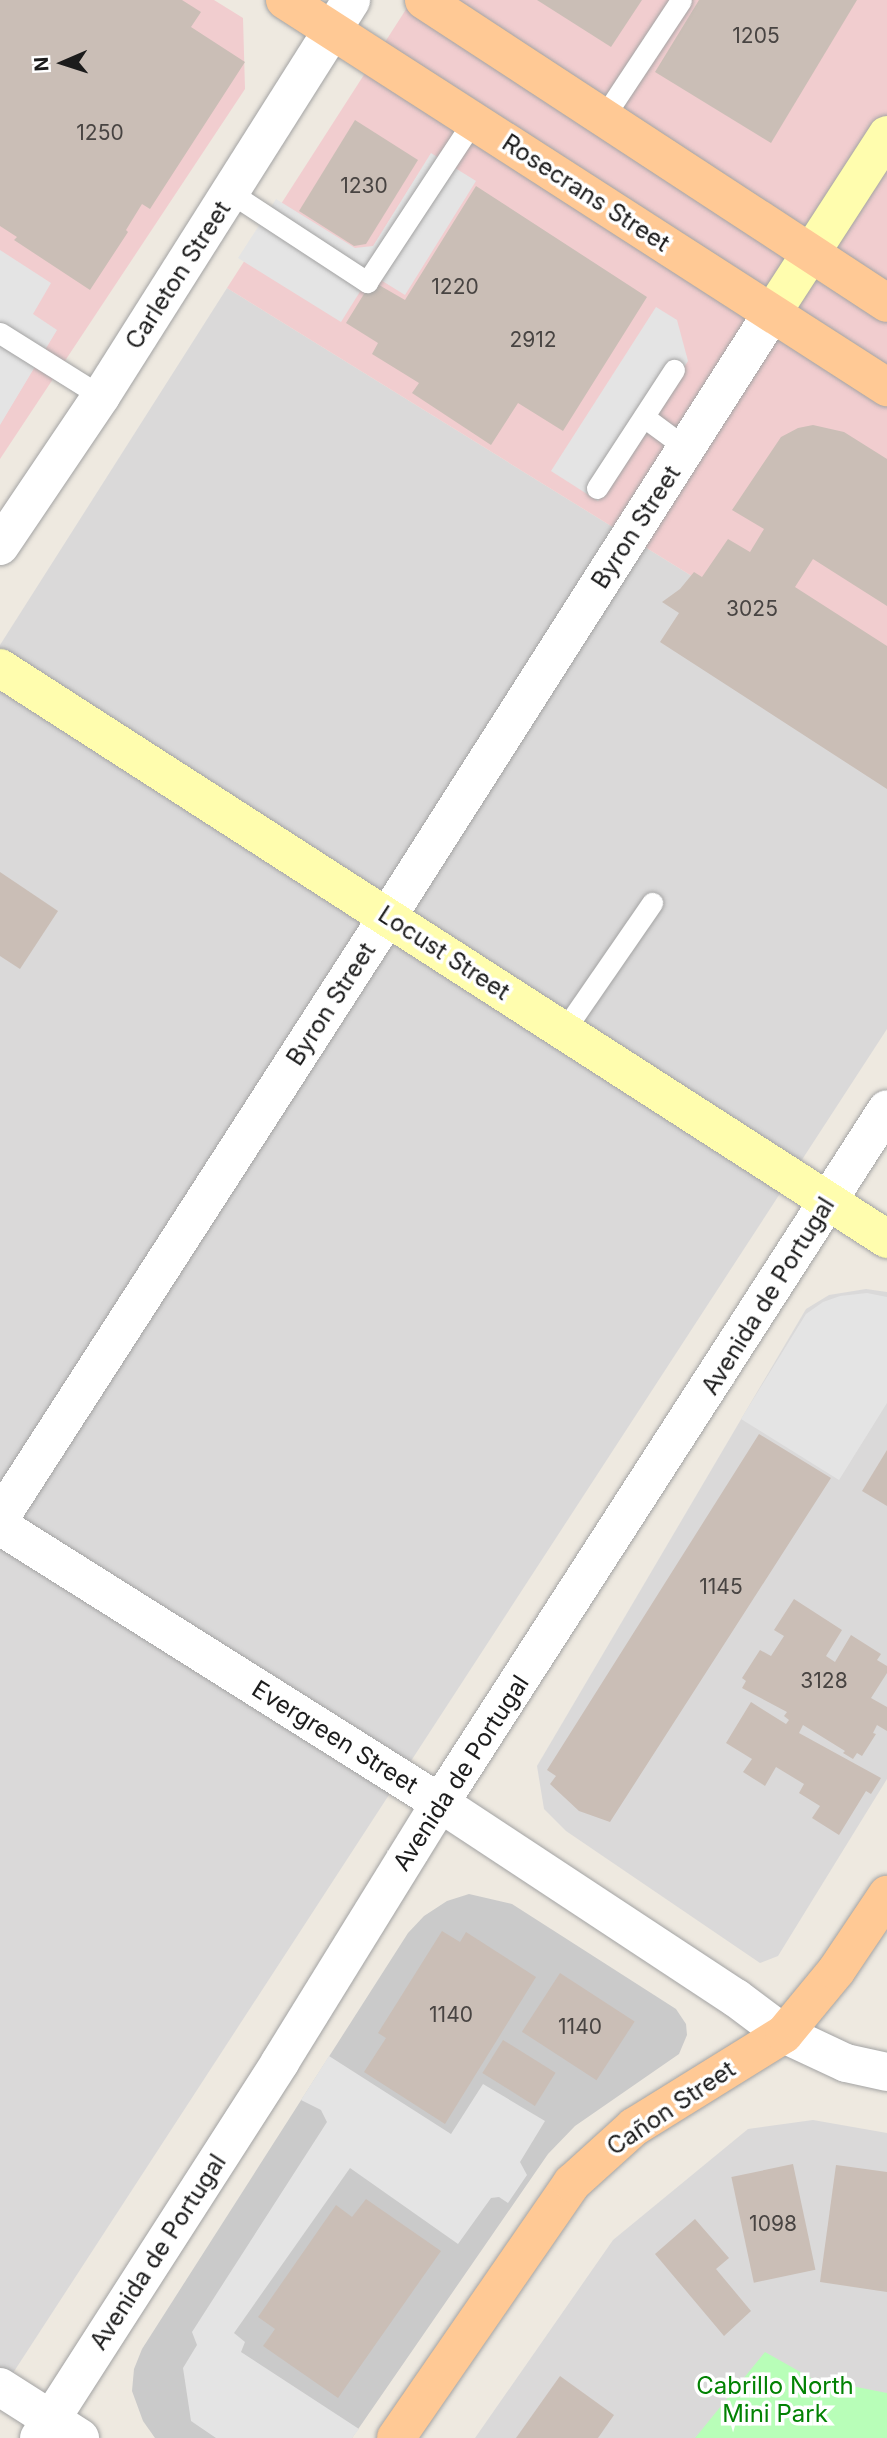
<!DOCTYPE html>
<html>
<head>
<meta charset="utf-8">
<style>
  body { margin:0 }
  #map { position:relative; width:887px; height:2438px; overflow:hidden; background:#eee9e0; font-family:Inter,sans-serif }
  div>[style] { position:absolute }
  .residential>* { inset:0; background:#dad9d9 }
  .commercial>* { inset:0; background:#f1cdcf }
  .religious>* { inset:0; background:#cacaca }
  .park>* { inset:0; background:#b8feb8 }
  .parking>* { inset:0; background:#e4e4e4 }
  .building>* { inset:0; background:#cabeb6; transform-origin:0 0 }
  .roads { filter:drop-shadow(0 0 2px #a3a3a3) drop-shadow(0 0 2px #a3a3a3) }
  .lane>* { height:21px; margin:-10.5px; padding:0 10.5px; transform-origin:10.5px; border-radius:10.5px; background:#fff }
  .street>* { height:38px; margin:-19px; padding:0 19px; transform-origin:19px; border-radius:19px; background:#fff }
  .secondary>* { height:38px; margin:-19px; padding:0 19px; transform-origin:19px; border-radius:19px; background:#fffdae }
  .primary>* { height:38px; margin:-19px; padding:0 19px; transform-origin:19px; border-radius:19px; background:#ffc995 }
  span { translate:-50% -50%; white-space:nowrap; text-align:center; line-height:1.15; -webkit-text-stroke:7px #fff; paint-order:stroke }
  .number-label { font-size:21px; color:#484442 }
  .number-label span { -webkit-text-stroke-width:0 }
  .street-label { font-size:24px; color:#1c1c1c }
  .park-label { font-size:24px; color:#028203 }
  .north { position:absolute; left:28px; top:28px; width:70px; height:70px; -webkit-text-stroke:5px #fff; paint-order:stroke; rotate:267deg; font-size:19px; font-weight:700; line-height:28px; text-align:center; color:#1c1c1c }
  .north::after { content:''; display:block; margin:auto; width:24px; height:32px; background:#1c1c1c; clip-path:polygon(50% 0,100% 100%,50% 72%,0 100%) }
</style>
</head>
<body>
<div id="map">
  <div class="residential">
    <div style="clip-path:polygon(227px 288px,887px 697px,887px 1029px,0 2393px,0 645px)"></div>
    <div style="clip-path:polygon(866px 1289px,887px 1292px,887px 1779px,778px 1956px,760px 1963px,566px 1831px,544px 1809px,537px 1766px,806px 1309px,829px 1295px)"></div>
    <div style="clip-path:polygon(813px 2120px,887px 2133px,887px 2438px,475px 2438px,613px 2240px,748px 2129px)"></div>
  </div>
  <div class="commercial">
    <div style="clip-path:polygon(0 0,214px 0,243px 18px,245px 89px,0 459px)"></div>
    <div style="clip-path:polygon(412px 0,887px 0,887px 697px,227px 288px)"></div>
  </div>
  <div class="religious">
    <div style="clip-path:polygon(469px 1894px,512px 1904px,676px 2009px,686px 2024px,687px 2035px,679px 2054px,575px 2126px,548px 2154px,352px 2438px,155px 2438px,143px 2421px,132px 2391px,134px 2369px,142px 2349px,408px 1933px,424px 1916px,447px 1901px)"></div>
  </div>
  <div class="park">
    <div style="clip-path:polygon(765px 2352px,811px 2378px,887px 2393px,887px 2438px,695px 2438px)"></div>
  </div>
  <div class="parking">
    <div style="clip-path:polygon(431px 153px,476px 181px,405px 295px,371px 274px,341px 322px,238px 258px,276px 199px,355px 248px,373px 246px)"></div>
    <div style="clip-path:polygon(0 250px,51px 283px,33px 314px,57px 330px,0 425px)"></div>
    <div style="clip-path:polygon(656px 307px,677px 320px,688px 361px,598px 501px,551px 471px)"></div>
    <div style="clip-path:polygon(867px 1293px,887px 1297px,887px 1403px,839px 1480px,741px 1419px,806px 1314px,823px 1302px,840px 1296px)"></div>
    <div style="clip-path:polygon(329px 2056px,451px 2134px,483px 2084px,545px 2121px,520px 2162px,527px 2175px,508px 2203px,499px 2197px,491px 2198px,458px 2244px,350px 2168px,234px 2333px,245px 2342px,241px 2352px,359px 2429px,352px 2438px,216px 2438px,191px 2421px,183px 2368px,197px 2345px,192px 2332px,327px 2122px,321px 2110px,301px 2100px)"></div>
  </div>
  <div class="building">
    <div style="clip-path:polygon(0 0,182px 0,201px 12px,191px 27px,245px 62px,150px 209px,142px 204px,126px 230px,128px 232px,90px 290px,14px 240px,17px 237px,0 226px)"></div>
    <div style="clip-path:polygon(537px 0,642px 0,611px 47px)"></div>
    <div style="clip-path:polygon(699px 0,857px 0,771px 143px,655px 72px)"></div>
    <div style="clip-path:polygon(355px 120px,418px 160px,366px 244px,354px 246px,299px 211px)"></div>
    <div style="clip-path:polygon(476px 186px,647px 297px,563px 431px,518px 403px,491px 445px,412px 393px,419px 383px,372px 354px,378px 343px,346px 323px,372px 281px,405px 300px)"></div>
    <div style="clip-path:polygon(813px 425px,844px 432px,887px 459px,887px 606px,813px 559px,795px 587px,887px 646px,887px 789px,660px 642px,679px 613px,662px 602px,680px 589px,694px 572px,702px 577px,728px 539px,750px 552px,764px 529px,732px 510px,781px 437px,798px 428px)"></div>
    <div style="clip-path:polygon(0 872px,58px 911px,20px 969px,0 956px)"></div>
    <div style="clip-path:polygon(759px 1434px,831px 1478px,610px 1822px,579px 1811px,550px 1784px,556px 1776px,547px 1770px)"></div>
    <div style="clip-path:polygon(887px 1450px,887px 1506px,862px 1491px)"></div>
    <div style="clip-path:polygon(794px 1599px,842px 1630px,826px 1656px,835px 1662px,851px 1635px,881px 1654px,877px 1660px,887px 1666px,887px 1673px,871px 1698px,887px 1707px,887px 1731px,877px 1725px,873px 1733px,876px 1734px,862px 1756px,857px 1753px,853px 1759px,843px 1753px,845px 1751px,803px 1725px,799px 1733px,881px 1778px,871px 1794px,866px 1791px,839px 1835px,812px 1818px,820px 1806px,799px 1793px,804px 1784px,776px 1767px,765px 1786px,743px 1772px,752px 1759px,726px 1743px,751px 1702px,786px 1724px,789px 1720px,784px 1716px,787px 1712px,742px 1688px,746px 1681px,742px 1678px,760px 1650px,771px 1656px,784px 1636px,774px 1630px)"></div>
    <div style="clip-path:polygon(442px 1931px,460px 1942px,466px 1932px,536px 1977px,445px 2124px,364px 2072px,386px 2038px,378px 2033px)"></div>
    <div style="left:560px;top:1973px;width:89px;height:70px;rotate:33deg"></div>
    <div style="left:503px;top:2040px;width:62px;height:39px;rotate:32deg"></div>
    <div style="left:793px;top:2164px;width:108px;height:63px;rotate:78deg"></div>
    <div style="clip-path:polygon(836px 2165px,887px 2172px,887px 2292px,820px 2282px)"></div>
    <div style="clip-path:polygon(366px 2199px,441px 2251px,338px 2398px,263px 2346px,275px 2329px,258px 2317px,336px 2205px,352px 2217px)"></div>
    <div style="clip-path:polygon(695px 2219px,729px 2258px,716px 2269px,751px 2311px,724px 2336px,655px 2254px)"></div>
    <div style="clip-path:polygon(560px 2376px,614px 2415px,598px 2438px,516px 2438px)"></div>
  </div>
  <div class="roads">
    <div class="lane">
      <div style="left:603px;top:118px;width:141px;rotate:-56.5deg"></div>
      <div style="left:231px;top:193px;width:163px;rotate:33.2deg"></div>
      <div style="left:367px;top:282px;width:194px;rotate:-56.6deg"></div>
      <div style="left:0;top:333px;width:119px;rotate:32deg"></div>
      <div style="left:644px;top:417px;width:52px;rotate:36.4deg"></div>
      <div style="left:597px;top:488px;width:141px;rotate:-56.9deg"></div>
      <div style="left:563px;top:1032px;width:157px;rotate:-55.4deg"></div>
    </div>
    <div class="street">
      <div style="left:0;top:546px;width:181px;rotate:-56deg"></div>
      <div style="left:101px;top:396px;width:468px;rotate:-57.7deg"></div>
      <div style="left:0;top:1518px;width:716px;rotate:-57.2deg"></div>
      <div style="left:388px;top:916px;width:715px;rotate:-57.51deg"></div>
      <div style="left:0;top:1526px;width:520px;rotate:32.19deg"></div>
      <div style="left:440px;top:1803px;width:354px;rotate:33.4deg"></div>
      <div style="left:736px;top:1998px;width:60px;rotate:36.9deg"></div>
      <div style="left:784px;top:2034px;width:68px;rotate:25.1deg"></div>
      <div style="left:846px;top:2063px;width:42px;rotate:12.4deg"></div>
      <div style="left:0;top:2387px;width:95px;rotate:32.5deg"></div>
      <div style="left:39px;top:2438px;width:447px;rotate:-57.3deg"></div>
      <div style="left:280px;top:2062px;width:304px;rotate:-58.3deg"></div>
      <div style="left:440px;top:1803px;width:825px;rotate:-57.21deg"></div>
    </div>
    <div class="secondary">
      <div style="left:772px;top:313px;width:212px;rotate:-57.1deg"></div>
      <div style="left:0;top:668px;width:1055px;rotate:32.77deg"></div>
    </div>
    <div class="primary">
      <div style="left:285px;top:0;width:716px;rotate:32.74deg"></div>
      <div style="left:424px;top:0;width:553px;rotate:33.2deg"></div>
      <div style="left:396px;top:2438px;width:310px;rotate:-55.4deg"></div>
      <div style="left:572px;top:2183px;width:84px;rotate:-42.1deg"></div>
      <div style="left:634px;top:2127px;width:176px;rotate:-31.8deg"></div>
      <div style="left:784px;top:2034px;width:82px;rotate:-50.5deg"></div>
      <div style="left:836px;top:1971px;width:92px;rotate:-56.1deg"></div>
    </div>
  </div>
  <div class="number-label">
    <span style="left:756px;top:36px">1205</span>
    <span style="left:100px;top:133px">1250</span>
    <span style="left:364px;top:186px">1230</span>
    <span style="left:455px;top:287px">1220</span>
    <span style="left:533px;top:340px">2912</span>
    <span style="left:752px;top:609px">3025</span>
    <span style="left:721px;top:1587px">1145</span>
    <span style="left:824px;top:1681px">3128</span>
    <span style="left:451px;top:2015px">1140</span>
    <span style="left:580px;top:2027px">1140</span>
    <span style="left:773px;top:2224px">1098</span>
  </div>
  <div class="street-label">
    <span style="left:586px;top:193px;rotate:33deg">Rosecrans Street</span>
    <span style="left:178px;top:275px;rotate:-57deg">Carleton Street</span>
    <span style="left:636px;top:527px;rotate:-57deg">Byron Street</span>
    <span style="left:444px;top:953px;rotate:33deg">Locust Street</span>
    <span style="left:331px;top:1004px;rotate:-57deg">Byron Street</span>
    <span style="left:768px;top:1296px;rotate:-58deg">Avenida de Portugal</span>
    <span style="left:335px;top:1737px;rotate:32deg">Evergreen Street</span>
    <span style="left:461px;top:1773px;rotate:-57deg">Avenida de Portugal</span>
    <span style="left:671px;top:2108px;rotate:-34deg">Cañon Street</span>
    <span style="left:158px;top:2252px;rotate:-57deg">Avenida de Portugal</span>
  </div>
  <div class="park-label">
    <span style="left:775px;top:2400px">Cabrillo North<br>Mini Park</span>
  </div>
  <div class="north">N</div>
</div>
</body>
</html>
